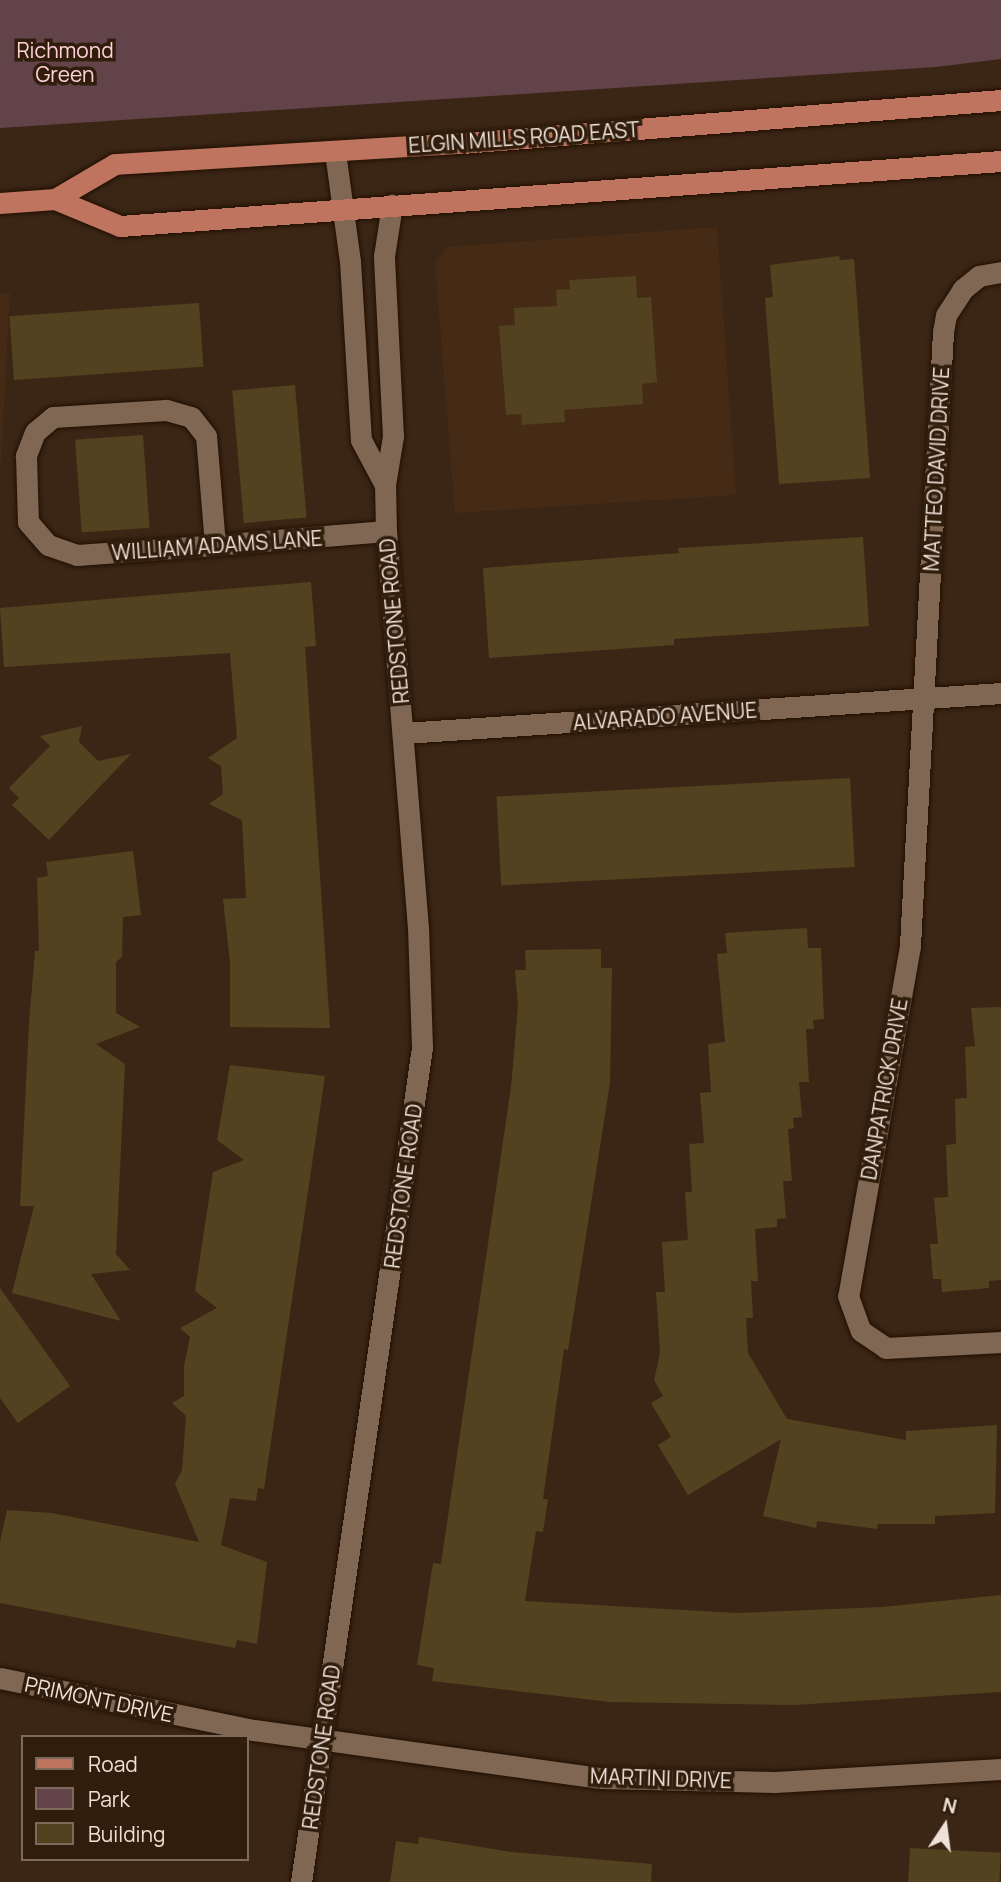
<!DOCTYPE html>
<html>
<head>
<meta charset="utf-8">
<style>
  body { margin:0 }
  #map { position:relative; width:1001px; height:1882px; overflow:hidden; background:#3b2615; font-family:Manrope,sans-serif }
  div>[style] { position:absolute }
  .built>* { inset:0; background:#452b15 }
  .green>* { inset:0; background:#624349 }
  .building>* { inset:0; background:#524220; transform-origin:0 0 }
  .roads { filter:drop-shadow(0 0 2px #210f01) drop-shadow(0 0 2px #210f01) }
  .minor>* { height:21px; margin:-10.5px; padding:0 10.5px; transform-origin:10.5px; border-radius:10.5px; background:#7f6754 }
  .major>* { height:21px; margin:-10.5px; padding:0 10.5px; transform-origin:10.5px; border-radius:10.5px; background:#be745e }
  span { translate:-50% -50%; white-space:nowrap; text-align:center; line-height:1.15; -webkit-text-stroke:7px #301d0c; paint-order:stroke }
  .park-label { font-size:21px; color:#ffd2d9 }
  .street-label { font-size:21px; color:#efe1d7 }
  .legend { position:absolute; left:21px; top:1735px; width:228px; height:126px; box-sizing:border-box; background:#301d0c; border:2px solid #7c6b5d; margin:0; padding:9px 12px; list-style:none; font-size:21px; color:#efe1d7 }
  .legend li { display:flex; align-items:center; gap:14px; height:35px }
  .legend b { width:35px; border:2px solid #7c6b5d }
  .north { position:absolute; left:910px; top:1791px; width:70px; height:70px; -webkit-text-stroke:5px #301d0c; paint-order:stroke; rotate:13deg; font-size:19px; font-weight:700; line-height:28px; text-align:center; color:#efe1d7 }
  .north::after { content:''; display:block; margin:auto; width:24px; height:32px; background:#efe1d7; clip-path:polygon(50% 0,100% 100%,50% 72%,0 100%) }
</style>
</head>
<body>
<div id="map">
  <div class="built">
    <div style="clip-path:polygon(717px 227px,736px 495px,455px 513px,435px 262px,447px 247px)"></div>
    <div style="clip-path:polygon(10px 293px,0 475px,0 294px)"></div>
  </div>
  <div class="green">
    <div style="clip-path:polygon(0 0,1001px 0,1001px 59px,936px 67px,0 128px)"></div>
  </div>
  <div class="building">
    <div style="clip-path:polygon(839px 256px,840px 260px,854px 259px,870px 478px,779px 484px,765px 298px,773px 297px,770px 265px)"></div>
    <div style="clip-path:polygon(636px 276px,637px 298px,651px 297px,657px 382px,642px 384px,643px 404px,564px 410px,565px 422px,522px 425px,521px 414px,506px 415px,499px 326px,515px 325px,514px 308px,557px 306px,556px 290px,570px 289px,569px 280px)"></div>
    <div style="left:199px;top:303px;width:64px;height:190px;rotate:86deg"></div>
    <div style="left:295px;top:385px;width:133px;height:63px;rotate:85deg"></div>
    <div style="left:143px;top:435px;width:93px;height:68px;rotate:86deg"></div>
    <div style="clip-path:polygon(863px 537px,869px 626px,674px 639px,674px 645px,489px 658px,483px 568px,679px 553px,678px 548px)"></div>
    <div style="clip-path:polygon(311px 582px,316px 646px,305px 647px,330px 1028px,230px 1027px,230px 963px,223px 899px,246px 898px,242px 820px,209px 804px,223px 794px,221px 766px,208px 758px,237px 738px,230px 653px,4px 667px,0 608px)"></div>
    <div style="clip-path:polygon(82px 726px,79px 742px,98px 761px,131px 754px,49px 840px,12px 805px,19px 798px,9px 788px,50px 746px,40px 736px)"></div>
    <div style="left:850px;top:778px;width:89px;height:354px;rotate:87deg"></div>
    <div style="clip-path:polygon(133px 851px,141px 915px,123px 917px,122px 957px,116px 962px,116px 1013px,140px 1027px,96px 1044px,125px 1064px,116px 1254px,130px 1270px,91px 1274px,121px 1321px,12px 1293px,34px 1206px,20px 1206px,29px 1023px,35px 951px,39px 951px,37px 878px,48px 876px,46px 862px)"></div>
    <div style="clip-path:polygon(807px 928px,808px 948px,821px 948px,824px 1019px,813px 1020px,814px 1029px,806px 1029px,809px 1082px,799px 1082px,802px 1117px,793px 1118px,794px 1128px,788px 1129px,792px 1181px,783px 1181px,786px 1218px,777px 1219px,777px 1227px,755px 1229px,758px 1281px,751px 1281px,753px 1318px,746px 1318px,748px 1353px,787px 1419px,906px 1440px,906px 1431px,997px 1425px,995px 1513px,935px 1516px,935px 1524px,878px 1524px,877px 1529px,817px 1521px,816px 1528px,763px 1516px,781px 1439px,688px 1495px,658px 1445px,671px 1437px,651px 1403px,663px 1396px,654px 1380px,660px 1353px,656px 1292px,665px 1292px,662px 1242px,688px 1240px,685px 1192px,692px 1192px,689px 1144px,704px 1143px,700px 1093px,711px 1092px,708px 1044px,725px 1042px,717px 954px,727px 953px,725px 933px)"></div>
    <div style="clip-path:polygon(601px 949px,601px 968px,612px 968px,610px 1083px,568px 1350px,564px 1349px,561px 1371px,543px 1499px,548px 1499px,543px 1532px,536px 1531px,525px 1601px,737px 1613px,882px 1607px,1001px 1595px,1001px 1692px,794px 1705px,610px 1702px,432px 1681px,434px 1668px,417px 1665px,433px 1563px,441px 1564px,511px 1087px,518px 1006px,515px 970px,526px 970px,525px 950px)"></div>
    <div style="clip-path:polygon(1001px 1007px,1001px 1280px,989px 1281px,989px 1288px,942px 1292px,941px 1279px,933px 1279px,930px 1244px,938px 1244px,934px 1198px,948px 1197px,946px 1145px,956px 1144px,955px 1099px,967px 1098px,965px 1047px,975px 1046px,971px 1008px)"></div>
    <div style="clip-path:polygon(230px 1065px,325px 1076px,264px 1489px,258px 1488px,256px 1501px,230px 1498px,221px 1545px,267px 1562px,257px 1644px,237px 1640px,235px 1648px,0 1603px,0 1542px,7px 1510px,52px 1513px,199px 1542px,175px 1484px,182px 1470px,186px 1416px,172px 1403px,184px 1396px,184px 1366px,190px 1337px,180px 1328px,217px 1308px,195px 1291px,213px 1172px,244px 1160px,217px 1140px)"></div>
    <div style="clip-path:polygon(0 1288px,70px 1386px,18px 1423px,0 1398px)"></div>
    <div style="clip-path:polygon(419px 1837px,511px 1852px,652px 1864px,651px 1882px,390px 1882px,396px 1841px,418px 1844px)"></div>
    <div style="left:910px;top:1848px;width:91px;height:34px;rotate:3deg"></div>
  </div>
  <div class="roads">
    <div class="minor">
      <div style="left:335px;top:152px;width:110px;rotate:82.2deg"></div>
      <div style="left:350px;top:261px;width:179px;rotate:86.5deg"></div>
      <div style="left:361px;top:440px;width:51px;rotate:61.9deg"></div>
      <div style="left:1001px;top:272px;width:22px;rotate:170deg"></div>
      <div style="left:979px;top:276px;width:21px;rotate:141deg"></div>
      <div style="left:963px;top:289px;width:31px;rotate:123deg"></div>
      <div style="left:946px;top:315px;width:17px;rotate:100deg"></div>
      <div style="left:943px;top:332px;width:615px;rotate:93.08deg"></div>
      <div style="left:910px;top:946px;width:355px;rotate:100deg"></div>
      <div style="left:848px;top:1296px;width:37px;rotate:70deg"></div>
      <div style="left:861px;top:1331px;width:30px;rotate:34deg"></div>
      <div style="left:886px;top:1348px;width:115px;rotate:-3deg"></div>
      <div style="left:215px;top:545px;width:109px;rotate:-94.7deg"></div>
      <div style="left:206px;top:436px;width:24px;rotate:-128deg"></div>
      <div style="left:191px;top:417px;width:26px;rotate:-164deg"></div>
      <div style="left:166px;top:410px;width:113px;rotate:176.5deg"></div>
      <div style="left:53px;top:417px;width:23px;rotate:140deg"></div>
      <div style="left:35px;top:432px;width:26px;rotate:111deg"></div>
      <div style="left:26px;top:456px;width:66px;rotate:88.3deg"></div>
      <div style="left:28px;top:522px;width:30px;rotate:49deg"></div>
      <div style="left:48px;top:545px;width:31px;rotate:19deg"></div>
      <div style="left:77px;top:555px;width:138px;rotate:-4.1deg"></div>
      <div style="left:215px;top:545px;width:122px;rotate:-4.7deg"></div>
      <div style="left:337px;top:535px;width:49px;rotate:-4.7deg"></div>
      <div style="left:404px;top:733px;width:598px;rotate:-3.83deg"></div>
      <div style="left:0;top:1678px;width:259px;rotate:11.6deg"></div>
      <div style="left:254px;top:1730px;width:350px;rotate:7.9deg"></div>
      <div style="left:601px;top:1778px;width:174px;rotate:1.3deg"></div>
      <div style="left:775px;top:1782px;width:226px;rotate:-3.3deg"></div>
      <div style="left:301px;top:1882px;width:844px;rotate:-81.75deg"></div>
      <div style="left:422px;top:1047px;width:119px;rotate:-91.9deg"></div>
      <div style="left:418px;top:928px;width:398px;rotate:-94.6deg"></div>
      <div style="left:386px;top:531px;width:46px;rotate:-91.2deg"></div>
      <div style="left:385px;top:485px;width:50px;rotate:-80.7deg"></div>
      <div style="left:393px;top:436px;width:180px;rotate:-92.9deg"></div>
      <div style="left:384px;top:256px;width:52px;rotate:-81.1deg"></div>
    </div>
    <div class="major">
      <div style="left:55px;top:199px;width:69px;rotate:-30.3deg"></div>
      <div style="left:115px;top:164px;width:348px;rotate:-3.5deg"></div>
      <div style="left:462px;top:143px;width:541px;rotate:-4.56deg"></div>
      <div style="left:0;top:203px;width:55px;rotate:-4.2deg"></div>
      <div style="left:55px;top:199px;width:70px;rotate:22.6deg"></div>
      <div style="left:120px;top:226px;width:883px;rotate:-4.22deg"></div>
    </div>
  </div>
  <div class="park-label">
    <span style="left:65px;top:62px">Richmond<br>Green</span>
  </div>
  <div class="street-label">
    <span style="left:524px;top:137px;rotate:-4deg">ELGIN MILLS ROAD EAST</span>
    <span style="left:936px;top:469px;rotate:-87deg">MATTEO DAVID DRIVE</span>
    <span style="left:217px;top:545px;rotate:-4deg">WILLIAM ADAMS LANE</span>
    <span style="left:394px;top:621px;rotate:-95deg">REDSTONE ROAD</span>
    <span style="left:665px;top:716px;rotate:-4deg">ALVARADO AVENUE</span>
    <span style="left:884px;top:1089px;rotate:-80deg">DANPATRICK DRIVE</span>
    <span style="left:403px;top:1186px;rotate:-82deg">REDSTONE ROAD</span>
    <span style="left:99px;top:1699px;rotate:12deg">PRIMONT DRIVE</span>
    <span style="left:321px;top:1747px;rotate:-82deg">REDSTONE ROAD</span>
    <span style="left:661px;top:1778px;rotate:2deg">MARTINI DRIVE</span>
  </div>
  <ul class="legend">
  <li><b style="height:9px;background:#be745e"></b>Road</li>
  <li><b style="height:19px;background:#624349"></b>Park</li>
  <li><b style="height:19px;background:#524220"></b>Building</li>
  </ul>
  <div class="north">N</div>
</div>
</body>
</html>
